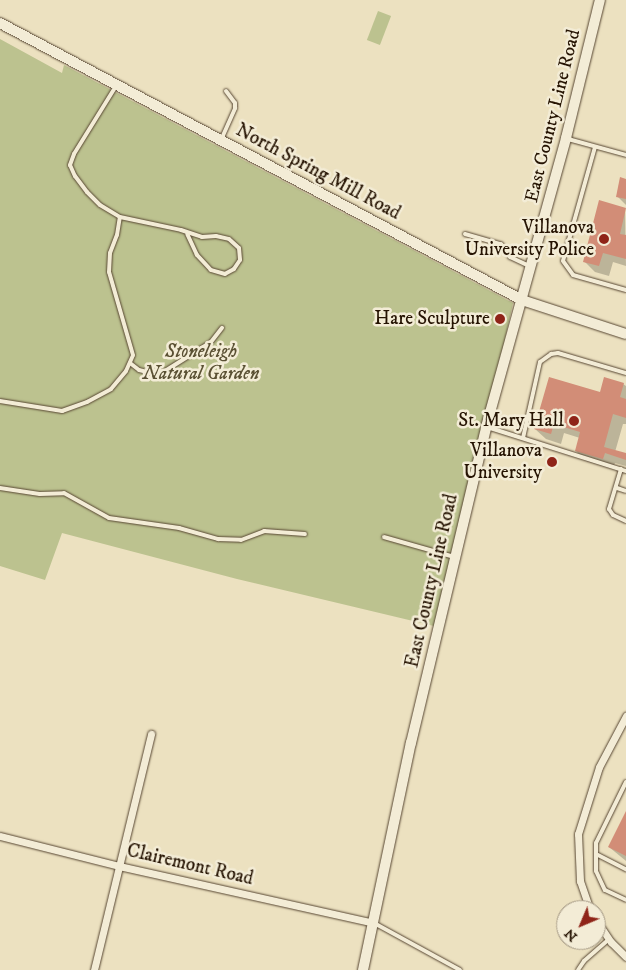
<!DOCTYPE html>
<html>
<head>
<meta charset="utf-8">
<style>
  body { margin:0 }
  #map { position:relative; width:626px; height:970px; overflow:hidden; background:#ece1c0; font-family:"IM FELL DW Pica",serif }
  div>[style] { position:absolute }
  .green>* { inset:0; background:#bcc28f; transform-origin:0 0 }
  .shadow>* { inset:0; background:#0003 }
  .building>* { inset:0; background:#d28d77 }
  .roads { filter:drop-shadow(0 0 1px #574632) drop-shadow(0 0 1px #574632) }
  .lane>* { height:4px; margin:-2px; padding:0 2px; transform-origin:2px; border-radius:2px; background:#f3ecd6 }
  .street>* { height:7px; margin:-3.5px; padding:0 3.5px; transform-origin:3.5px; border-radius:3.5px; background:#f3ecd6 }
  .secondary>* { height:10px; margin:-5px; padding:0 5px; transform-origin:5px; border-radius:5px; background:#f3ecd6 }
  .dots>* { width:14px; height:14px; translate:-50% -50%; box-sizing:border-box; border:2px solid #f3ecd6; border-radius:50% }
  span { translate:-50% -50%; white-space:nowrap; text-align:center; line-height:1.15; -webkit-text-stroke:5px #f3ecd6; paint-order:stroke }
  .street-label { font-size:19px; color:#251302 }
  .poi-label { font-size:19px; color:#251302 }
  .right { translate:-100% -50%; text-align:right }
  .park-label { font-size:19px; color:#5a5033; font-style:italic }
  .north { position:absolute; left:556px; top:900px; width:50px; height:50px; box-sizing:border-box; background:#f3ecd6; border:1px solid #a19581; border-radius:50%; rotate:225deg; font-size:14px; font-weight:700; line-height:20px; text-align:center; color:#251302 }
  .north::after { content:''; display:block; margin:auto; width:18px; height:22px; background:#8f2418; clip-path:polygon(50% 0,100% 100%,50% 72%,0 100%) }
</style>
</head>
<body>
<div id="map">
  <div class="green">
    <div style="left:378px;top:11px;width:14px;height:31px;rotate:21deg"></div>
    <div style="clip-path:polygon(0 39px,62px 73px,64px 65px,513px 303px,496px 380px,434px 626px,237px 579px,62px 533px,45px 580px,0 566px)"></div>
  </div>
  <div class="shadow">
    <div style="clip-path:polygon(626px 180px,626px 205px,617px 196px)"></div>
    <div style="clip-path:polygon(625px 209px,626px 266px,613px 262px,609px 276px,595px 272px,584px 261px)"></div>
    <div style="clip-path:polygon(623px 384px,626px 386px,626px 424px,623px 424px,615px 452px,626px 455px,626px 466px,615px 463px,613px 469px,586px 461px,576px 451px,580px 438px,564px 433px,561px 444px,546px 439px,535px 429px)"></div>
    <div style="clip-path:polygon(626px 814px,626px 861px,609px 847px)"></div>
  </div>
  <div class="building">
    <div style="clip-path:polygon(620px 177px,626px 179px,626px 199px,616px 197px)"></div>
    <div style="clip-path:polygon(599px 200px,626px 208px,620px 234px,626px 235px,626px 259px,603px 253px,599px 266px,583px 262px)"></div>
    <div style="clip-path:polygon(549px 377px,600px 392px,604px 377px,624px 383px,620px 397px,626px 399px,626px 418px,613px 414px,604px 447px,626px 453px,626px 460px,605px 453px,603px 459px,575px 451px,580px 432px,554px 424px,551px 434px,534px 429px)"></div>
    <div style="clip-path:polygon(626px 811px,626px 856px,608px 847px)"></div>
  </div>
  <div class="roads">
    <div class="lane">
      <div style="left:116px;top:86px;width:80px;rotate:121.7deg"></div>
      <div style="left:74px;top:154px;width:12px;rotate:110deg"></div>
      <div style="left:70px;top:165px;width:12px;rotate:66deg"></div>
      <div style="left:75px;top:176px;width:20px;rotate:53deg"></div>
      <div style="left:87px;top:192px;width:18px;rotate:45deg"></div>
      <div style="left:100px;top:205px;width:23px;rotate:31deg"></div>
      <div style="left:120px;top:217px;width:62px;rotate:12deg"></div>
      <div style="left:181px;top:230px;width:22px;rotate:18deg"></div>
      <div style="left:202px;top:237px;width:14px;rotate:-4deg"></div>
      <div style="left:216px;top:236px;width:13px;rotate:13deg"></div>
      <div style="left:229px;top:239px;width:13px;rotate:42deg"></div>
      <div style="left:239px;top:248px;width:12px;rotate:85deg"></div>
      <div style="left:240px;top:260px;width:11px;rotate:124deg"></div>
      <div style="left:234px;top:269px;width:10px;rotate:151deg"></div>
      <div style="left:225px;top:274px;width:15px;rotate:-164deg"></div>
      <div style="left:211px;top:270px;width:21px;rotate:-133deg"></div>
      <div style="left:197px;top:255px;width:23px;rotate:-115deg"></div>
      <div style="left:568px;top:139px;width:60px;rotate:15.4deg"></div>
      <div style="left:221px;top:140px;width:35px;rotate:-66deg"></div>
      <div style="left:235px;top:108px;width:5px;rotate:-90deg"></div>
      <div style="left:235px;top:103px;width:15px;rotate:-127deg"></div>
      <div style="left:595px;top:147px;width:118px;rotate:105.7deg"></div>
      <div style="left:563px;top:261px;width:17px;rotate:54deg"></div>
      <div style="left:573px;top:275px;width:55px;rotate:15.8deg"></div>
      <div style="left:465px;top:234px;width:37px;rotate:16deg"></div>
      <div style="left:501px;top:244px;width:16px;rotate:55deg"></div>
      <div style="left:510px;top:257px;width:21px;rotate:25deg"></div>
      <div style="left:130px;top:363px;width:11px;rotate:38deg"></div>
      <div style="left:139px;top:370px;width:12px;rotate:14deg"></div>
      <div style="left:151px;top:373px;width:14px;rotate:-8deg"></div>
      <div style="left:165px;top:371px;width:54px;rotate:-32.2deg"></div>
      <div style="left:211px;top:342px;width:18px;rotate:-52deg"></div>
      <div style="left:0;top:401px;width:63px;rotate:9.2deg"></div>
      <div style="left:62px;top:411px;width:27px;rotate:-20deg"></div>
      <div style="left:87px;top:402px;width:27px;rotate:-28deg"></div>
      <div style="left:111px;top:389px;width:23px;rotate:-50deg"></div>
      <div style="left:126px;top:371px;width:17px;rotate:-66deg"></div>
      <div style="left:133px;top:355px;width:86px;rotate:-106.1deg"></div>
      <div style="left:109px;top:272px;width:19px;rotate:-87deg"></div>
      <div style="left:110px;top:253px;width:19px;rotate:-69deg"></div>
      <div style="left:117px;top:235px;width:18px;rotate:-81deg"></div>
      <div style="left:487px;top:427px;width:146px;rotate:17.6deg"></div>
      <div style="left:523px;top:438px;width:78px;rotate:-77.4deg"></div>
      <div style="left:540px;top:362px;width:14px;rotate:-36deg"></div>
      <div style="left:551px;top:354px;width:7px;rotate:-8deg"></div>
      <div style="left:558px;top:353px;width:71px;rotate:16.4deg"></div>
      <div style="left:621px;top:469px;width:42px;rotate:106.7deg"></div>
      <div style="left:609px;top:509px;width:7px;rotate:56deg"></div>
      <div style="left:613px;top:515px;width:14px;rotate:25deg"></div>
      <div style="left:0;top:488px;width:40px;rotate:8.5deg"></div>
      <div style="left:40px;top:494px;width:24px;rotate:-2deg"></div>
      <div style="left:64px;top:493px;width:51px;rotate:29.1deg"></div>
      <div style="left:109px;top:518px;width:71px;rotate:8.1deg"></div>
      <div style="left:179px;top:528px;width:41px;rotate:15.8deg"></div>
      <div style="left:218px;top:539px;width:23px;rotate:2deg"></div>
      <div style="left:241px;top:540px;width:25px;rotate:-21deg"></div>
      <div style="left:264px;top:531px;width:41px;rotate:4.2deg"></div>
      <div style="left:617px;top:488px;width:9px;rotate:18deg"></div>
      <div style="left:384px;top:537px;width:73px;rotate:15.9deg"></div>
      <div style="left:626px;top:782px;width:68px;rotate:116.2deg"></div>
      <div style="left:596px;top:843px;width:28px;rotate:90deg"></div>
      <div style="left:596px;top:871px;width:21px;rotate:65deg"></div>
      <div style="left:605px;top:890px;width:23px;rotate:25deg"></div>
      <div style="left:596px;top:854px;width:34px;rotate:27deg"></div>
      <div style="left:374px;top:923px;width:98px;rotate:28.7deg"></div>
      <div style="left:578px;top:970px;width:11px;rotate:-56deg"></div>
      <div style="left:584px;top:961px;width:33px;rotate:-41deg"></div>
    </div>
    <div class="street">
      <div style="left:0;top:836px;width:123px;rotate:14.1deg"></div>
      <div style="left:119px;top:866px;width:261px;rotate:12.6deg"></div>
      <div style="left:590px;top:910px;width:31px;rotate:-109deg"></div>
      <div style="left:580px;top:881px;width:47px;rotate:-92.4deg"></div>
      <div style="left:578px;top:834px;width:70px;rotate:-72.6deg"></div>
      <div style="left:599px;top:767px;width:58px;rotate:-62.1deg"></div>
      <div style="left:596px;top:920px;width:27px;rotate:56deg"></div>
      <div style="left:611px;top:942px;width:21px;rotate:45deg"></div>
      <div style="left:94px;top:970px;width:243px;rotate:-76.4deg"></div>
    </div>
    <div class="secondary">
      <div style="left:0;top:23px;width:591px;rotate:27.95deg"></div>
      <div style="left:522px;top:300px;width:109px;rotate:18.1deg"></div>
      <div style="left:363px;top:970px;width:232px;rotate:-78.1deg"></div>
      <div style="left:411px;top:743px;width:325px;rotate:-76.6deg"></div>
      <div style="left:486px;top:427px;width:300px;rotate:-74.5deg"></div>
      <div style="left:566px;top:138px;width:142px;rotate:-76.2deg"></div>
    </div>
  </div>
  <div class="dots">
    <div style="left:604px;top:239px;background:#8f2418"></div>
    <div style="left:500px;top:319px;background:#8f2418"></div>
    <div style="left:574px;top:421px;background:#8f2418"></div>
    <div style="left:552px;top:462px;background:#8f2418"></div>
  </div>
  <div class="street-label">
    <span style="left:553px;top:116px;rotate:-76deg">East County Line Road</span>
    <span style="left:318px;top:172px;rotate:28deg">North Spring Mill Road</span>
    <span style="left:432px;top:581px;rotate:-77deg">East County Line Road</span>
    <span style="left:190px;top:865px;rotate:13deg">Clairemont Road</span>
  </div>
  <div class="poi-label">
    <span class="right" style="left:594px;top:239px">Villanova<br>University Police</span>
    <span class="right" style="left:490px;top:319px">Hare Sculpture</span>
    <span class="right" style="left:564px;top:421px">St. Mary Hall</span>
    <span class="right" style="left:542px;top:462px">Villanova<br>University</span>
  </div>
  <div class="park-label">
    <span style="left:201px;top:363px">Stoneleigh<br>Natural Garden</span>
  </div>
  <div class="north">N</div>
</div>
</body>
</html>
